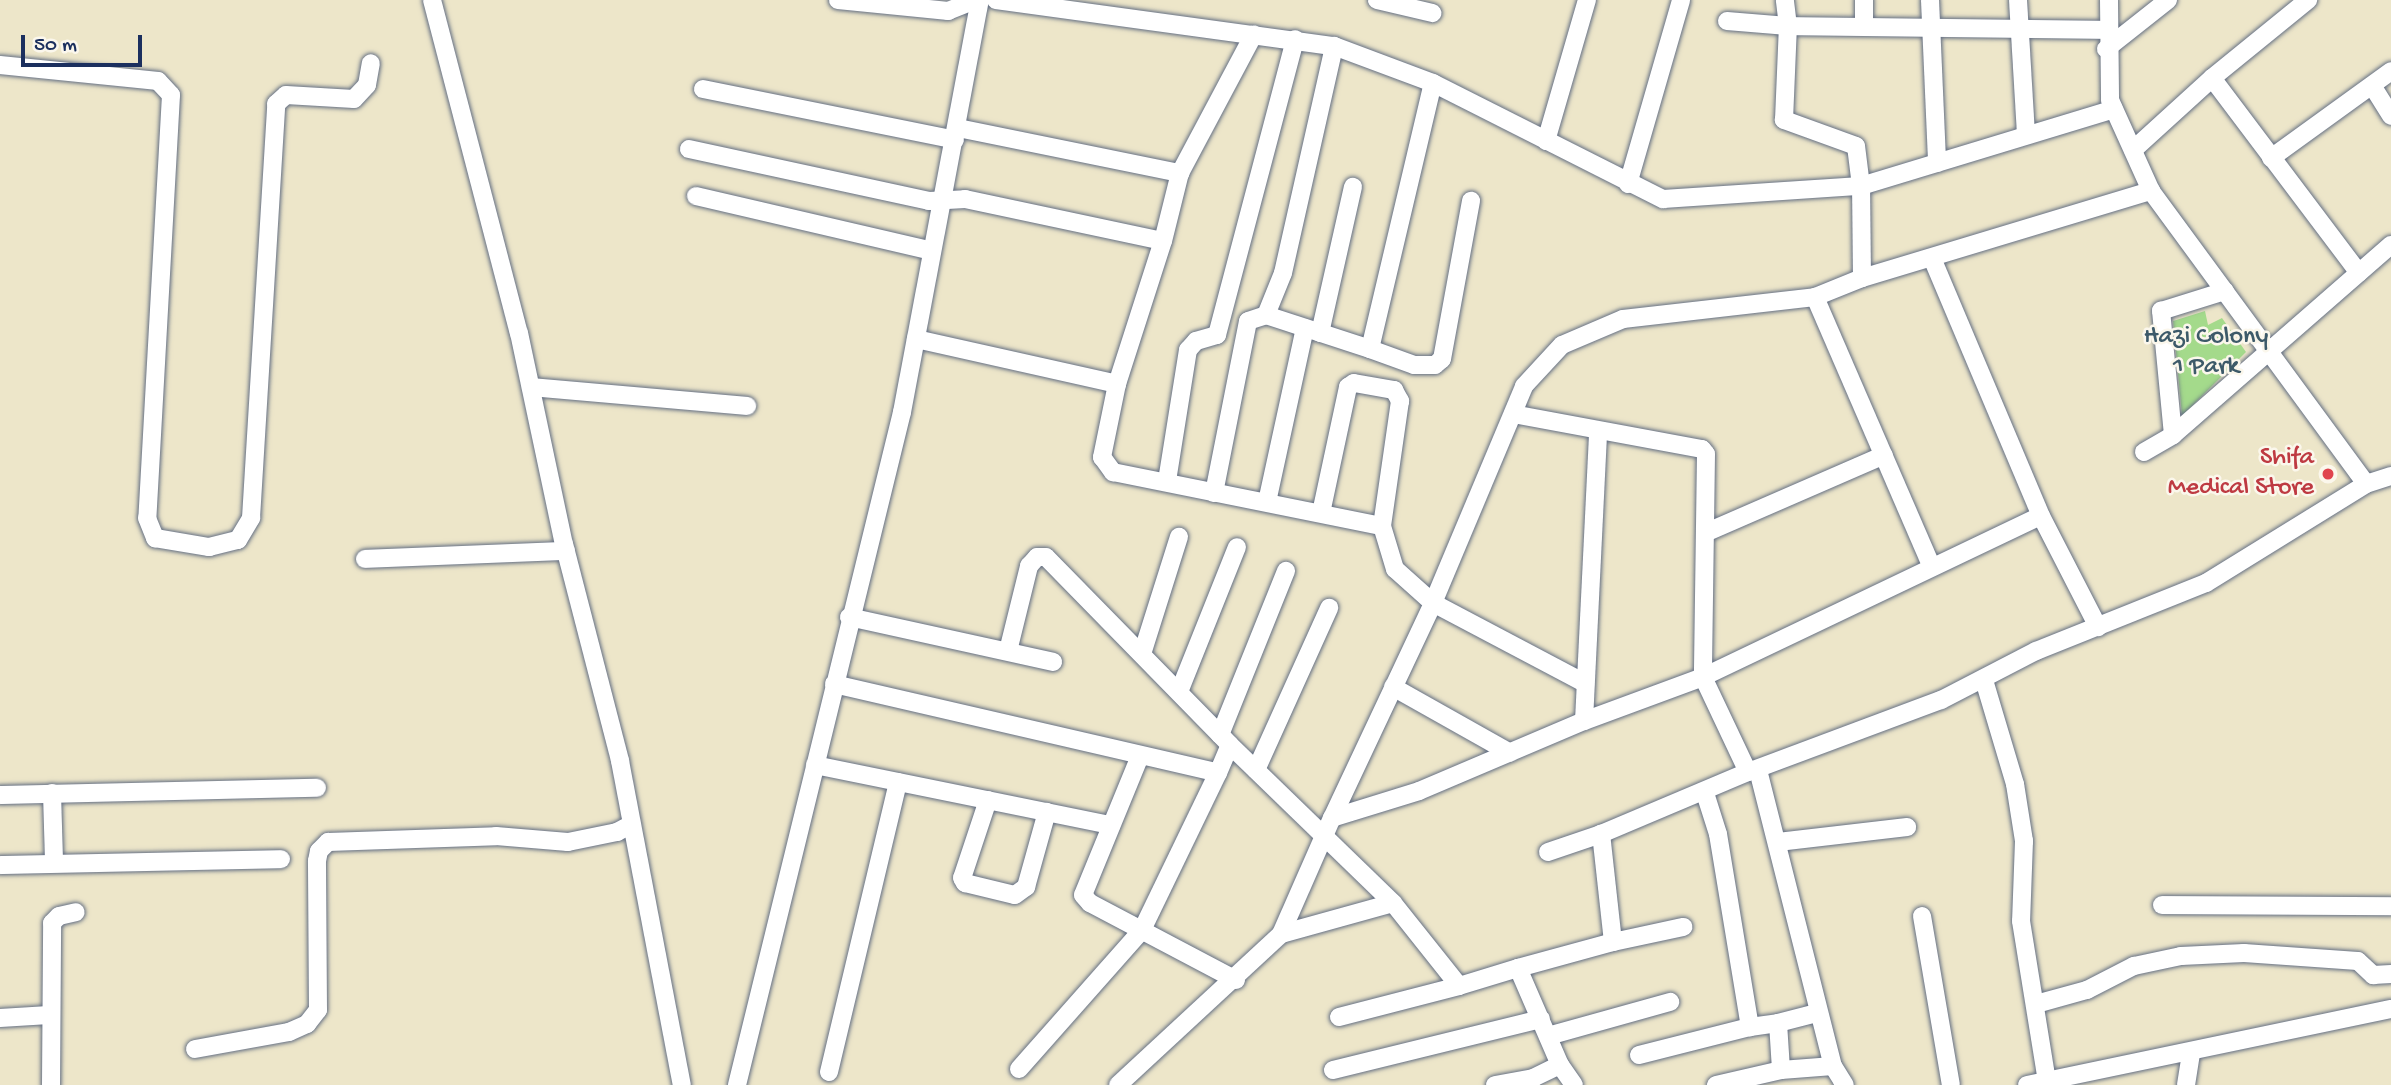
<!DOCTYPE html>
<html>
<head>
<meta charset="utf-8">
<style>
  body { margin:0 }
  #map { position:relative; width:2391px; height:1085px; overflow:hidden; background:#ede6c9; font-family:"Gochi Hand",sans-serif }
  div>[style] { position:absolute }
  .green>* { inset:0; background:#a4da8b }
  .roads { filter:drop-shadow(0 0 2px #646f83) drop-shadow(0 0 2px #646f83) }
  .minor>* { height:18px; margin:-9px; padding:0 9px; transform-origin:9px; border-radius:9px; background:#fff }
  .dots>* { width:19px; height:19px; translate:-50% -50%; box-sizing:border-box; border:4px solid #fbf7ec; border-radius:50% }
  span { translate:-50% -50%; white-space:nowrap; text-align:center; line-height:1.15; -webkit-text-stroke:5px #fbf7ec; paint-order:stroke }
  .park-label { font-size:26px; color:#3d5a69 }
  .health-label { font-size:26px; color:#be3a42 }
  .right { translate:-100% -50%; text-align:right }
  .scale { position:absolute; left:21px; top:35px; width:121px; height:32px; box-sizing:border-box; border:4px solid #1b2f5e; border-top:0; padding-left:9px; font-size:21px; line-height:24px; white-space:nowrap; color:#1b2f5e; -webkit-text-stroke:5px #fbf7ec; paint-order:stroke }
</style>
</head>
<body>
<div id="map">
  <div class="green">
    <div style="clip-path:polygon(2205px 311px,2208px 325px,2222px 318px,2246px 352px,2182px 416px,2173px 321px)"></div>
  </div>
  <div class="roads">
    <div class="minor">
      <div style="left:432px;top:0;width:344px;rotate:75.4deg"></div>
      <div style="left:519px;top:333px;width:216px;rotate:78deg"></div>
      <div style="left:564px;top:544px;width:224px;rotate:75.5deg"></div>
      <div style="left:620px;top:761px;width:330px;rotate:79.2deg"></div>
      <div style="left:838px;top:0;width:111px;rotate:5.7deg"></div>
      <div style="left:948px;top:11px;width:29px;rotate:-22deg"></div>
      <div style="left:996px;top:0;width:341px;rotate:7.8deg"></div>
      <div style="left:1334px;top:46px;width:106px;rotate:20.5deg"></div>
      <div style="left:1433px;top:83px;width:258px;rotate:26.8deg"></div>
      <div style="left:1663px;top:199px;width:198px;rotate:-3.8deg"></div>
      <div style="left:1861px;top:186px;width:40px;rotate:-97.1deg"></div>
      <div style="left:1856px;top:146px;width:77px;rotate:-160.1deg"></div>
      <div style="left:1784px;top:120px;width:94px;rotate:-87.6deg"></div>
      <div style="left:1788px;top:26px;width:26px;rotate:-97deg"></div>
      <div style="left:1377px;top:0;width:57px;rotate:13.3deg"></div>
      <div style="left:1864px;top:0;width:26px;rotate:90deg"></div>
      <div style="left:1930px;top:0;width:163px;rotate:87.5deg"></div>
      <div style="left:2018px;top:0;width:134px;rotate:86.6deg"></div>
      <div style="left:2109px;top:0;width:100px;rotate:89.4deg"></div>
      <div style="left:2110px;top:100px;width:100px;rotate:65.7deg"></div>
      <div style="left:2151px;top:191px;width:363px;rotate:53.7deg"></div>
      <div style="left:1727px;top:21px;width:61px;rotate:4.7deg"></div>
      <div style="left:1788px;top:26px;width:319px;rotate:0.7deg"></div>
      <div style="left:2106px;top:49px;width:79px;rotate:-38.3deg"></div>
      <div style="left:0;top:65px;width:159px;rotate:5.8deg"></div>
      <div style="left:158px;top:81px;width:19px;rotate:47deg"></div>
      <div style="left:171px;top:95px;width:424px;rotate:93.2deg"></div>
      <div style="left:147px;top:518px;width:22px;rotate:68deg"></div>
      <div style="left:155px;top:538px;width:55px;rotate:9.5deg"></div>
      <div style="left:209px;top:547px;width:30px;rotate:-14deg"></div>
      <div style="left:238px;top:540px;width:26px;rotate:-59deg"></div>
      <div style="left:251px;top:518px;width:415px;rotate:-86.5deg"></div>
      <div style="left:276px;top:104px;width:13px;rotate:-42deg"></div>
      <div style="left:286px;top:95px;width:68px;rotate:3.4deg"></div>
      <div style="left:354px;top:99px;width:19px;rotate:-47deg"></div>
      <div style="left:367px;top:85px;width:22px;rotate:-80deg"></div>
      <div style="left:2212px;top:78px;width:244px;rotate:53deg"></div>
      <div style="left:2373px;top:87px;width:34px;rotate:58deg"></div>
      <div style="left:703px;top:89px;width:257px;rotate:11.4deg"></div>
      <div style="left:958px;top:128px;width:227px;rotate:11.5deg"></div>
      <div style="left:1546px;top:141px;width:147px;rotate:-73.8deg"></div>
      <div style="left:689px;top:149px;width:246px;rotate:12.2deg"></div>
      <div style="left:929px;top:201px;width:36px;rotate:-3deg"></div>
      <div style="left:965px;top:199px;width:202px;rotate:12deg"></div>
      <div style="left:1163px;top:241px;width:70px;rotate:-76deg"></div>
      <div style="left:1180px;top:173px;width:157px;rotate:-62deg"></div>
      <div style="left:2133px;top:150px;width:107px;rotate:-42.3deg"></div>
      <div style="left:2212px;top:78px;width:124px;rotate:-39.1deg"></div>
      <div style="left:2271px;top:158px;width:148px;rotate:-35.9deg"></div>
      <div style="left:1628px;top:184px;width:191px;rotate:-73.9deg"></div>
      <div style="left:696px;top:196px;width:242px;rotate:13.1deg"></div>
      <div style="left:1932px;top:258px;width:280px;rotate:67.1deg"></div>
      <div style="left:1862px;top:278px;width:92px;rotate:-90.6deg"></div>
      <div style="left:1861px;top:186px;width:264px;rotate:-16.9deg"></div>
      <div style="left:1815px;top:297px;width:294px;rotate:66.6deg"></div>
      <div style="left:1266px;top:315px;width:109px;rotate:18.1deg"></div>
      <div style="left:1370px;top:349px;width:273px;rotate:-76.7deg"></div>
      <div style="left:1320px;top:333px;width:150px;rotate:-77.3deg"></div>
      <div style="left:916px;top:339px;width:206px;rotate:12.6deg"></div>
      <div style="left:1117px;top:384px;width:75px;rotate:101.6deg"></div>
      <div style="left:1102px;top:457px;width:19px;rotate:54deg"></div>
      <div style="left:1113px;top:472px;width:274px;rotate:11.4deg"></div>
      <div style="left:1370px;top:349px;width:47px;rotate:20deg"></div>
      <div style="left:1414px;top:365px;width:21px"></div>
      <div style="left:1435px;top:365px;width:9px;rotate:-41deg"></div>
      <div style="left:1442px;top:359px;width:161px;rotate:-79.6deg"></div>
      <div style="left:1117px;top:384px;width:150px;rotate:-72.2deg"></div>
      <div style="left:531px;top:387px;width:217px;rotate:5deg"></div>
      <div style="left:1513px;top:414px;width:192px;rotate:10.5deg"></div>
      <div style="left:1702px;top:449px;width:6px;rotate:51deg"></div>
      <div style="left:1706px;top:454px;width:223px;rotate:90.8deg"></div>
      <div style="left:1703px;top:677px;width:374px;rotate:-25.5deg"></div>
      <div style="left:2041px;top:516px;width:125px;rotate:62.8deg"></div>
      <div style="left:2173px;top:435px;width:125px;rotate:-95.5deg"></div>
      <div style="left:2161px;top:311px;width:67px;rotate:-17.4deg"></div>
      <div style="left:2144px;top:452px;width:34px;rotate:-30deg"></div>
      <div style="left:2173px;top:435px;width:289px;rotate:-41.1deg"></div>
      <div style="left:1167px;top:481px;width:133px;rotate:-80.9deg"></div>
      <div style="left:1188px;top:350px;width:12px;rotate:-48deg"></div>
      <div style="left:1196px;top:341px;width:22px;rotate:-16deg"></div>
      <div style="left:1217px;top:335px;width:306px;rotate:-75.2deg"></div>
      <div style="left:1214px;top:493px;width:175px;rotate:-78.8deg"></div>
      <div style="left:1248px;top:321px;width:19px;rotate:-18deg"></div>
      <div style="left:1266px;top:315px;width:45px;rotate:-68deg"></div>
      <div style="left:1283px;top:273px;width:233px;rotate:-77.3deg"></div>
      <div style="left:1267px;top:502px;width:178px;rotate:-77.7deg"></div>
      <div style="left:1321px;top:513px;width:129px;rotate:-77.9deg"></div>
      <div style="left:1348px;top:387px;width:7px;rotate:-34deg"></div>
      <div style="left:1354px;top:383px;width:41px;rotate:9.9deg"></div>
      <div style="left:1394px;top:390px;width:13px;rotate:61deg"></div>
      <div style="left:1400px;top:401px;width:126px;rotate:98.2deg"></div>
      <div style="left:1382px;top:526px;width:45px;rotate:73.2deg"></div>
      <div style="left:1395px;top:569px;width:51px;rotate:41.8deg"></div>
      <div style="left:1433px;top:603px;width:172px;rotate:27.8deg"></div>
      <div style="left:1705px;top:533px;width:195px;rotate:-23.5deg"></div>
      <div style="left:365px;top:559px;width:201px;rotate:-2.3deg"></div>
      <div style="left:849px;top:617px;width:209px;rotate:12.4deg"></div>
      <div style="left:1008px;top:651px;width:88px;rotate:-76.1deg"></div>
      <div style="left:1029px;top:566px;width:12px;rotate:-48deg"></div>
      <div style="left:1037px;top:557px;width:9px"></div>
      <div style="left:1046px;top:557px;width:263px;rotate:45.6deg"></div>
      <div style="left:1230px;top:745px;width:227px;rotate:44.1deg"></div>
      <div style="left:1142px;top:654px;width:123px;rotate:-72.5deg"></div>
      <div style="left:1984px;top:680px;width:109px;rotate:73.4deg"></div>
      <div style="left:2015px;top:784px;width:58px;rotate:81deg"></div>
      <div style="left:2024px;top:841px;width:80px;rotate:92.1deg"></div>
      <div style="left:2021px;top:921px;width:162px;rotate:80.8deg"></div>
      <div style="left:834px;top:684px;width:394px;rotate:13deg"></div>
      <div style="left:1218px;top:773px;width:30px;rotate:-67deg"></div>
      <div style="left:1393px;top:687px;width:134px;rotate:29.4deg"></div>
      <div style="left:1179px;top:692px;width:156px;rotate:-68.2deg"></div>
      <div style="left:1584px;top:721px;width:288px;rotate:-87.2deg"></div>
      <div style="left:1220px;top:735px;width:177px;rotate:-68.1deg"></div>
      <div style="left:1140px;top:756px;width:150px;rotate:112.3deg"></div>
      <div style="left:1083px;top:895px;width:11px;rotate:49deg"></div>
      <div style="left:1090px;top:903px;width:165px;rotate:27.8deg"></div>
      <div style="left:815px;top:765px;width:302px;rotate:11.5deg"></div>
      <div style="left:1256px;top:770px;width:178px;rotate:-65.7deg"></div>
      <div style="left:1758px;top:770px;width:305px;rotate:75.8deg"></div>
      <div style="left:52px;top:793px;width:68px;rotate:88.3deg"></div>
      <div style="left:1705px;top:793px;width:43px;rotate:72.4deg"></div>
      <div style="left:1718px;top:834px;width:196px;rotate:80.6deg"></div>
      <div style="left:1750px;top:1027px;width:28px;rotate:-8deg"></div>
      <div style="left:1778px;top:1023px;width:47px;rotate:86.3deg"></div>
      <div style="left:0;top:795px;width:317px;rotate:-1.3deg"></div>
      <div style="left:988px;top:800px;width:82px;rotate:108.4deg"></div>
      <div style="left:962px;top:878px;width:6px;rotate:59deg"></div>
      <div style="left:965px;top:883px;width:51px;rotate:13.5deg"></div>
      <div style="left:1015px;top:895px;width:14px;rotate:-36deg"></div>
      <div style="left:1026px;top:887px;width:78px;rotate:-74.4deg"></div>
      <div style="left:1332px;top:818px;width:238px;rotate:-64.8deg"></div>
      <div style="left:1433px;top:603px;width:235px;rotate:-67.2deg"></div>
      <div style="left:1524px;top:386px;width:56px;rotate:-47.2deg"></div>
      <div style="left:1562px;top:345px;width:66px;rotate:-23.1deg"></div>
      <div style="left:1623px;top:319px;width:193px;rotate:-6.5deg"></div>
      <div style="left:1815px;top:297px;width:51px;rotate:-22deg"></div>
      <div style="left:1862px;top:278px;width:302px;rotate:-16.8deg"></div>
      <div style="left:1778px;top:842px;width:130px;rotate:-6.6deg"></div>
      <div style="left:1548px;top:852px;width:56px;rotate:-18.8deg"></div>
      <div style="left:0;top:865px;width:281px;rotate:-1.2deg"></div>
      <div style="left:2162px;top:905px;width:229px;rotate:0.3deg"></div>
      <div style="left:1922px;top:916px;width:171px;rotate:80.3deg"></div>
      <div style="left:1281px;top:934px;width:127px;rotate:-66.3deg"></div>
      <div style="left:1332px;top:818px;width:91px;rotate:-17.2deg"></div>
      <div style="left:1419px;top:791px;width:179px;rotate:-23deg"></div>
      <div style="left:1584px;top:721px;width:127px;rotate:-20.3deg"></div>
      <div style="left:1703px;top:677px;width:105px;rotate:64.7deg"></div>
      <div style="left:1613px;top:942px;width:72px;rotate:-12.1deg"></div>
      <div style="left:1518px;top:968px;width:98px;rotate:-15.3deg"></div>
      <div style="left:1613px;top:942px;width:109px;rotate:-96.3deg"></div>
      <div style="left:1601px;top:834px;width:160px;rotate:-22.9deg"></div>
      <div style="left:1748px;top:772px;width:206px;rotate:-20.5deg"></div>
      <div style="left:1941px;top:700px;width:107px;rotate:-27.3deg"></div>
      <div style="left:2036px;top:651px;width:183px;rotate:-21.8deg"></div>
      <div style="left:2206px;top:583px;width:188px;rotate:-31.7deg"></div>
      <div style="left:2366px;top:484px;width:26px;rotate:-18deg"></div>
      <div style="left:2036px;top:1004px;width:53px;rotate:-15.4deg"></div>
      <div style="left:2087px;top:990px;width:53px;rotate:-27.1deg"></div>
      <div style="left:2134px;top:966px;width:48px;rotate:-12deg"></div>
      <div style="left:2181px;top:956px;width:63px;rotate:-2.7deg"></div>
      <div style="left:2244px;top:953px;width:114px;rotate:4deg"></div>
      <div style="left:2358px;top:961px;width:21px;rotate:43deg"></div>
      <div style="left:2373px;top:975px;width:18px;rotate:-3deg"></div>
      <div style="left:1339px;top:1017px;width:124px;rotate:-14.5deg"></div>
      <div style="left:0;top:1018px;width:49px;rotate:-3.5deg"></div>
      <div style="left:1778px;top:1023px;width:40px;rotate:-14.4deg"></div>
      <div style="left:1548px;top:1036px;width:127px;rotate:-15.6deg"></div>
      <div style="left:195px;top:1049px;width:96px;rotate:-10.3deg"></div>
      <div style="left:289px;top:1032px;width:20px;rotate:-24deg"></div>
      <div style="left:307px;top:1024px;width:18px;rotate:-52deg"></div>
      <div style="left:318px;top:1010px;width:149px;rotate:-90.4deg"></div>
      <div style="left:317px;top:861px;width:10px;rotate:-79deg"></div>
      <div style="left:319px;top:851px;width:13px;rotate:-45deg"></div>
      <div style="left:328px;top:842px;width:168px;rotate:-2deg"></div>
      <div style="left:496px;top:836px;width:72px;rotate:4.8deg"></div>
      <div style="left:568px;top:842px;width:50px;rotate:-11.5deg"></div>
      <div style="left:617px;top:832px;width:15px;rotate:-28deg"></div>
      <div style="left:1639px;top:1055px;width:114px;rotate:-14.2deg"></div>
      <div style="left:1019px;top:1069px;width:186px;rotate:-48.5deg"></div>
      <div style="left:1142px;top:930px;width:174px;rotate:-64.2deg"></div>
      <div style="left:1333px;top:1070px;width:214px;rotate:-13.8deg"></div>
      <div style="left:829px;top:1072px;width:298px;rotate:-76.6deg"></div>
      <div style="left:51px;top:1085px;width:162px;rotate:-89.6deg"></div>
      <div style="left:52px;top:923px;width:10px;rotate:-45deg"></div>
      <div style="left:59px;top:916px;width:17px;rotate:-13deg"></div>
      <div style="left:737px;top:1085px;width:693px;rotate:-76.22deg"></div>
      <div style="left:902px;top:412px;width:419px;rotate:-79.3deg"></div>
      <div style="left:1118px;top:1085px;width:222px;rotate:-42.8deg"></div>
      <div style="left:1281px;top:934px;width:116px;rotate:-15.5deg"></div>
      <div style="left:1393px;top:903px;width:106px;rotate:51.5deg"></div>
      <div style="left:1459px;top:986px;width:62px;rotate:-17deg"></div>
      <div style="left:1518px;top:968px;width:106px;rotate:66.6deg"></div>
      <div style="left:1560px;top:1065px;width:24px;rotate:55deg"></div>
      <div style="left:1495px;top:1085px;width:39px;rotate:-10deg"></div>
      <div style="left:1533px;top:1078px;width:30px;rotate:-26deg"></div>
      <div style="left:1716px;top:1085px;width:67px;rotate:-13deg"></div>
      <div style="left:1781px;top:1070px;width:52px;rotate:-4.4deg"></div>
      <div style="left:1833px;top:1066px;width:22px;rotate:58deg"></div>
      <div style="left:2027px;top:1085px;width:372px;rotate:-11.8deg"></div>
      <div style="left:2186px;top:1085px;width:31px;rotate:-81deg"></div>
    </div>
  </div>
  <div class="dots">
    <div style="left:2328px;top:474px;background:#e0444e"></div>
  </div>
  <div class="park-label">
    <span style="left:2206px;top:353px">Hazi Colony<br>1 Park</span>
  </div>
  <div class="health-label">
    <span class="right" style="left:2314px;top:474px">Shifa<br>Medical Store</span>
  </div>
  <div class="scale">50 m</div>
</div>
</body>
</html>
